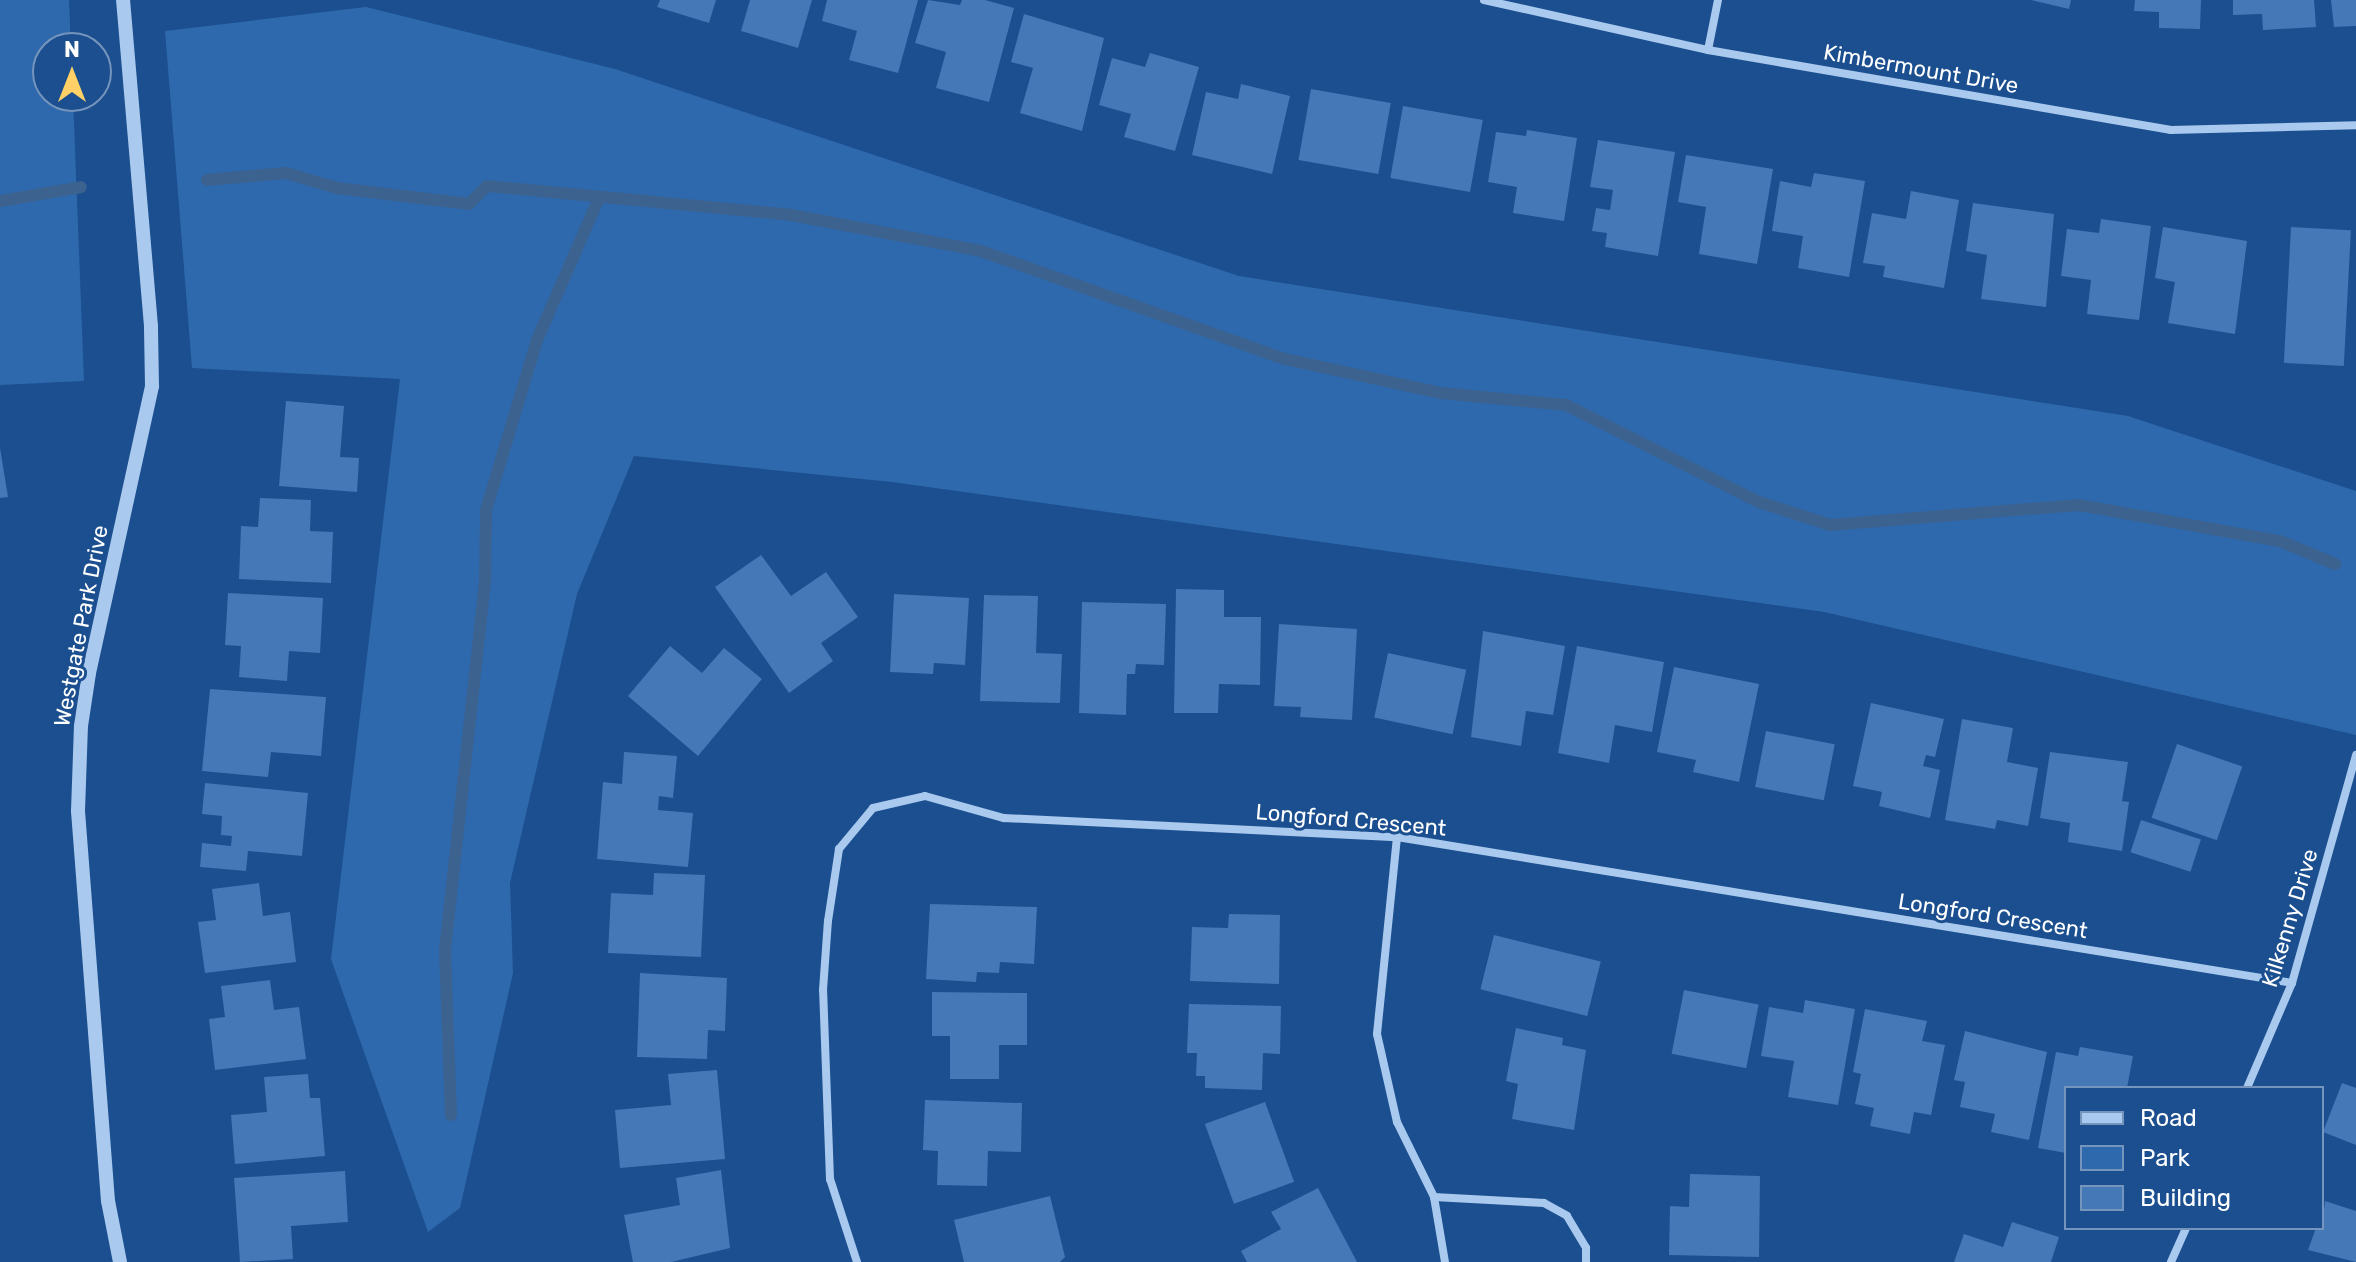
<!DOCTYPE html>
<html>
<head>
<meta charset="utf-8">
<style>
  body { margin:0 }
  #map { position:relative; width:2356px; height:1262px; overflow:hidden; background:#1b4f8f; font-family:Rubik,sans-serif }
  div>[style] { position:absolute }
  .green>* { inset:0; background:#2e69ad }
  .stream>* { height:12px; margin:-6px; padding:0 6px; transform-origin:6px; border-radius:6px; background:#3c6290 }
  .building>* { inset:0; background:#4478b7; transform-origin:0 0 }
  .minor>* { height:8px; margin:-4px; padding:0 4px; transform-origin:4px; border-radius:4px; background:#a9c9ee }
  .tertiary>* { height:14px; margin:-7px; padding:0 7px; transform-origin:7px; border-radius:7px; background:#a9c9ee }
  span { translate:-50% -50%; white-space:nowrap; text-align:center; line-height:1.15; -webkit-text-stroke:6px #1b4f8f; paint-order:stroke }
  .street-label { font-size:22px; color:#fff }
  .legend { position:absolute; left:2064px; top:1086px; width:260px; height:144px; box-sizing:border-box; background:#1b4f8f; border:2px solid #7695bc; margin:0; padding:10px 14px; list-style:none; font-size:24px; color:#fff }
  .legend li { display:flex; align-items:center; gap:16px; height:40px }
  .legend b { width:40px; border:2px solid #7695bc }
  .north { position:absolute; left:32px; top:32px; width:80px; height:80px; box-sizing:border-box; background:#1b4f8f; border:2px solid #7695bc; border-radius:50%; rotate:0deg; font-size:22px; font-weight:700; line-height:32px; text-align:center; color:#fff }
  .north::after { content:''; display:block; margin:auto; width:28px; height:36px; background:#ffd166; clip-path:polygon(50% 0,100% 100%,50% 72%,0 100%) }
</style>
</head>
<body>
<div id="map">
  <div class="green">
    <div style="clip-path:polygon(0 0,69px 0,71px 48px,48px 48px,48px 96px,73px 96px,84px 381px,0 385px)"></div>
    <div style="clip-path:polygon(366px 7px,615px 69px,1239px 276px,2128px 416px,2356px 491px,2356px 735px,1824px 612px,892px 482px,634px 456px,577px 594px,510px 883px,513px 973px,460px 1208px,428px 1232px,331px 959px,400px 379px,192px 368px,165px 31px)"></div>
  </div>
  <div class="stream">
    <div style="left:207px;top:180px;width:79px;rotate:-5.1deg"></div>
    <div style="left:286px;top:173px;width:53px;rotate:16.4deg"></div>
    <div style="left:337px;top:188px;width:133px;rotate:6.9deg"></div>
    <div style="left:469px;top:204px;width:25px;rotate:-45deg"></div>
    <div style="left:487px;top:186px;width:305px;rotate:5.4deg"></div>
    <div style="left:791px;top:215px;width:193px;rotate:10.7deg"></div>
    <div style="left:981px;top:251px;width:323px;rotate:19.6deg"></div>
    <div style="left:1285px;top:359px;width:160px;rotate:12.3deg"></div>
    <div style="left:1441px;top:393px;width:126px;rotate:5.5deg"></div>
    <div style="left:1566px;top:405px;width:216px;rotate:26.7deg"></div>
    <div style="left:1759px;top:502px;width:75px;rotate:17.9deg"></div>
    <div style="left:1830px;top:525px;width:250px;rotate:-4.6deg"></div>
    <div style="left:2079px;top:505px;width:204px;rotate:10.2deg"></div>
    <div style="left:2280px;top:541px;width:60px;rotate:22.7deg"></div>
    <div style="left:0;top:201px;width:82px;rotate:-9.8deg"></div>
    <div style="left:451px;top:1115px;width:165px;rotate:-92.1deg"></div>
    <div style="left:445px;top:950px;width:369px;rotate:-83.8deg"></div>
    <div style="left:485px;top:583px;width:73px;rotate:-89.2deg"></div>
    <div style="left:486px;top:510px;width:177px;rotate:-73.3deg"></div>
    <div style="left:537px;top:340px;width:155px;rotate:-66.4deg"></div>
  </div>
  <div class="building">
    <div style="clip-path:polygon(660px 0,716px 0,709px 23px,657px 7px)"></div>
    <div style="clip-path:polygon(750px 0,812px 0,798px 48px,741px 31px)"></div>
    <div style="clip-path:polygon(827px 0,918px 0,898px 73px,849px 60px,857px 31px,822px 21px)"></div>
    <div style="clip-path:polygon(928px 0,960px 5px,962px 0,985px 0,1014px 8px,989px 102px,936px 88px,946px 52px,915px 43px)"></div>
    <div style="clip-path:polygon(2031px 0,2071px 0,2069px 9px)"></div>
    <div style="clip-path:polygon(2135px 0,2201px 0,2200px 29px,2159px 28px,2159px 12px,2134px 11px)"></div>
    <div style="clip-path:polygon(2233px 0,2314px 0,2316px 27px,2263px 30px,2262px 14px,2233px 15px)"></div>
    <div style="clip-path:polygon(2331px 0,2356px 0,2356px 26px,2334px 27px)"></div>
    <div style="clip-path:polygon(1024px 14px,1104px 38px,1082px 131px,1020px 113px,1033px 68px,1011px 62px)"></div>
    <div style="clip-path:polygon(1150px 53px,1199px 67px,1175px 151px,1124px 137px,1131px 114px,1099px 105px,1112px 58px,1145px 67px)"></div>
    <div style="clip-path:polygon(1241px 84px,1290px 96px,1272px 174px,1192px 155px,1206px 92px,1238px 99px)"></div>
    <div style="left:1311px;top:89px;width:81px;height:72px;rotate:10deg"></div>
    <div style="left:1403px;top:106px;width:81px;height:73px;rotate:10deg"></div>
    <div style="clip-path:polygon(1527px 130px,1577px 138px,1564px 221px,1513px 213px,1517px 187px,1488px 182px,1496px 132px,1526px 136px)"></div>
    <div style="clip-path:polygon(1598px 140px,1675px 152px,1658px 256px,1605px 247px,1607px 233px,1592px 231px,1596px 208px,1610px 210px,1613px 190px,1590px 187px)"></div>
    <div style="clip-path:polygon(1686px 155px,1773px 169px,1757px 264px,1699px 254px,1706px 207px,1678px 202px)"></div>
    <div style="clip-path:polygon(1814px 173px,1865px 181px,1849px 277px,1798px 268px,1803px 236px,1772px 231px,1780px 181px,1811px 187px)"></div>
    <div style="clip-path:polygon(1911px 191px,1959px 200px,1944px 288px,1883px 277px,1885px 266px,1863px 263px,1872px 213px,1906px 219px)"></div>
    <div style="clip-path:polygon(1973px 203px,2054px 214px,2046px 307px,1981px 299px,1987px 255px,1966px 251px)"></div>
    <div style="clip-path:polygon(2101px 219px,2151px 226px,2139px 320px,2087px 314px,2091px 280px,2061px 276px,2067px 229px,2099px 233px)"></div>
    <div style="clip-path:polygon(2163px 227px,2247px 241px,2235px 334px,2168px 323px,2175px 282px,2155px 278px)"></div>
    <div style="left:2291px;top:227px;width:60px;height:136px;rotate:3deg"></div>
    <div style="clip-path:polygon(286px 401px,344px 406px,340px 457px,359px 458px,357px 492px,279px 486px)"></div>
    <div style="clip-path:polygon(0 448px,8px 497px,0 498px)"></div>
    <div style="clip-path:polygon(260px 498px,311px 500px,310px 531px,333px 532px,331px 583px,239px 579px,241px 526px,258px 527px)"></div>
    <div style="clip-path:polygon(761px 555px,791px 596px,826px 572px,858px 617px,821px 643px,833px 661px,789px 693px,715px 587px)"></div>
    <div style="clip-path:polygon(1176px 589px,1224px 590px,1224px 617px,1261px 617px,1260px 685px,1219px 684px,1218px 713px,1174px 713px)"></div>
    <div style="clip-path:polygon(228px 593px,323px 598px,320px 653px,289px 651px,287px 681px,239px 677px,241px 646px,225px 645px)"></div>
    <div style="clip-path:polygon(894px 594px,969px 598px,965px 665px,934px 663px,933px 674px,890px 672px)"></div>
    <div style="clip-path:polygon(984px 595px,1038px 596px,1036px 653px,1062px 654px,1060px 703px,980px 701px)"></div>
    <div style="clip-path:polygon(1082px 602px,1166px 604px,1164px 665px,1136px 664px,1135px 674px,1127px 674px,1126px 715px,1079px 713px)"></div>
    <div style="clip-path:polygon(1279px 624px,1357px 629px,1352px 720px,1300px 717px,1301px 707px,1274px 706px)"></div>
    <div style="clip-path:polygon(1483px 631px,1565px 646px,1553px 715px,1526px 711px,1521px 746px,1471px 737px)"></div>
    <div style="clip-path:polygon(670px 646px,702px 673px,724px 648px,762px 679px,698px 756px,628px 696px)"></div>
    <div style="clip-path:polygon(1577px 646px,1664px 662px,1652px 732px,1615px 725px,1609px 763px,1558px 753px)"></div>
    <div style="left:1388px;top:653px;width:80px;height:66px;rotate:12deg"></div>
    <div style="clip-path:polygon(1674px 667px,1759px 684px,1739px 782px,1693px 772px,1696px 760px,1657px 752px)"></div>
    <div style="clip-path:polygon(210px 689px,326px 697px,321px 756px,271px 752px,268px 777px,202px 771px)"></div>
    <div style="clip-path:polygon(1871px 703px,1944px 719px,1935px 757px,1926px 755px,1923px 766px,1940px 770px,1930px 818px,1879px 806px,1882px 792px,1853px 786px)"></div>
    <div style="clip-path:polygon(1962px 719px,2013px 728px,2007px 762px,2038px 768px,2028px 826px,1997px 820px,1995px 829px,1945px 820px)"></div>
    <div style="left:1766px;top:731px;width:70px;height:57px;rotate:11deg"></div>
    <div style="left:2177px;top:744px;width:69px;height:78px;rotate:19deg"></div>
    <div style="clip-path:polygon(624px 752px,677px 756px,673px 798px,659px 796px,658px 810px,693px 813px,688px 867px,597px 859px,603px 782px,622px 784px)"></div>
    <div style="clip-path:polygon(2050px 752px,2128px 762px,2122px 801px,2129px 802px,2122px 851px,2068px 842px,2070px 823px,2040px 818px)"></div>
    <div style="clip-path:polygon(205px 783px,308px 793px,302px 856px,248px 851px,246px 871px,200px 867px,202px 843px,231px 846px,232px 836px,221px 835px,222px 816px,202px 814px)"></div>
    <div style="left:2141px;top:820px;width:63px;height:34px;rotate:18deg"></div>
    <div style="clip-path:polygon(654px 873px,705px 875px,701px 957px,608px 953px,611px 893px,653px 895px)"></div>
    <div style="clip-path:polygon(259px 883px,263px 916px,290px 912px,296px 962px,205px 973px,198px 922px,216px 920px,212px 889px)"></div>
    <div style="clip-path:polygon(930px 904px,1037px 907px,1034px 964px,1000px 962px,999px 973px,977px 972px,976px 982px,926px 979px)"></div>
    <div style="clip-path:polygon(1229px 914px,1280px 915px,1279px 984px,1190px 981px,1192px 927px,1228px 928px)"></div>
    <div style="left:1494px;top:935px;width:110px;height:56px;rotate:14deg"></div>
    <div style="clip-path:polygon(640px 973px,727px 978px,725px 1031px,708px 1030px,707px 1059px,637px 1057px)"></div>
    <div style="clip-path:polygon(270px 980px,274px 1010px,299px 1007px,306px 1059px,215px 1070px,209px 1019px,225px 1017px,221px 986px)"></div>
    <div style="left:1684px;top:990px;width:76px;height:65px;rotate:11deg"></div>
    <div style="clip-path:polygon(932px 992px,1027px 993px,1027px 1045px,999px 1045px,999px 1079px,950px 1079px,950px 1036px,932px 1036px)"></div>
    <div style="clip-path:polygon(1805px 1000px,1855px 1009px,1838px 1105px,1788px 1097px,1794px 1061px,1761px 1056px,1769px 1007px,1803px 1013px)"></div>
    <div style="clip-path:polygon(1189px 1004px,1281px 1006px,1280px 1054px,1263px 1053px,1262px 1090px,1205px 1088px,1205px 1076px,1196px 1076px,1197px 1053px,1187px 1053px)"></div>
    <div style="clip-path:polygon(1865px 1009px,1927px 1021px,1922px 1041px,1945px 1045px,1931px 1115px,1914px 1112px,1910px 1134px,1870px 1126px,1874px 1108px,1855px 1104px,1861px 1074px,1853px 1072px)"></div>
    <div style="clip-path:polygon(1516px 1028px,1563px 1038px,1562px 1045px,1586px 1050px,1574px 1130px,1512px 1119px,1518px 1084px,1506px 1081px)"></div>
    <div style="clip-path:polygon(1965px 1031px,2047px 1052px,2029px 1140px,1991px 1132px,1995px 1114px,1960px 1107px,1965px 1082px,1954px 1080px)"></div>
    <div style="clip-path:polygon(2080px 1047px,2133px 1056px,2127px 1088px,2066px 1088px,2066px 1153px,2038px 1148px,2056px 1052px,2078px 1056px)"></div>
    <div style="clip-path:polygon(717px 1070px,725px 1159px,620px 1168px,615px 1110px,671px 1105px,668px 1074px)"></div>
    <div style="clip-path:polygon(308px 1074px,310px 1098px,320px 1098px,325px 1156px,235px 1164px,231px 1115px,267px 1112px,264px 1077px)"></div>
    <div style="clip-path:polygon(2342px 1083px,2356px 1088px,2356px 1145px,2323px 1132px)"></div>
    <div style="clip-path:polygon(925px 1100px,1022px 1103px,1021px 1152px,988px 1151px,987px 1186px,937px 1185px,938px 1151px,923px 1150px)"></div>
    <div style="left:1265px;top:1102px;width:85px;height:64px;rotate:70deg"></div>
    <div style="clip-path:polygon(721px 1170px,730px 1248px,671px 1262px,633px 1262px,624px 1215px,680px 1205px,676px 1178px)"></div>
    <div style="clip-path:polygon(345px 1171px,348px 1222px,291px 1226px,293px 1259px,240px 1262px,234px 1178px)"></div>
    <div style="clip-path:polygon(1690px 1174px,1760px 1176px,1759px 1257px,1669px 1255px,1670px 1206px,1689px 1207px)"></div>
    <div style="clip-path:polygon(1318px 1188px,1357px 1262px,1247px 1262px,1241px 1251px,1281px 1229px,1271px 1212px)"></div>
    <div style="clip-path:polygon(1050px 1196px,1065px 1257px,1060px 1262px,964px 1262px,954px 1220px)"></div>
    <div style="clip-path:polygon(2325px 1201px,2356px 1211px,2356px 1262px,2308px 1250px,2316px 1228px,2322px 1228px)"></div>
    <div style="clip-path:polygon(2012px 1222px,2059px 1237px,2051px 1262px,1954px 1262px,1964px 1234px,2003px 1247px)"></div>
  </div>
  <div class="minor">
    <div style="left:1484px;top:0;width:230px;rotate:12.6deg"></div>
    <div style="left:1708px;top:50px;width:470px;rotate:9.8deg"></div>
    <div style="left:2171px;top:130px;width:185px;rotate:-1.5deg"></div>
    <div style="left:1708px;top:50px;width:51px;rotate:-78.7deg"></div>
    <div style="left:1397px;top:837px;width:198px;rotate:95.8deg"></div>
    <div style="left:1377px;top:1034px;width:90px;rotate:77.2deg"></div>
    <div style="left:1397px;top:1122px;width:84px;rotate:63.7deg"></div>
    <div style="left:1434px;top:1197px;width:66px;rotate:80.4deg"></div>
    <div style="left:2247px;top:1088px;width:114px;rotate:-66.8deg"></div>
    <div style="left:2292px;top:983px;width:237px;rotate:-74.3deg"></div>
    <div style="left:1434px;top:1197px;width:110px;rotate:3.1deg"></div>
    <div style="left:1544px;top:1203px;width:26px;rotate:29deg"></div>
    <div style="left:1567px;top:1216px;width:37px;rotate:59deg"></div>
    <div style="left:1586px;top:1248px;width:14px;rotate:90deg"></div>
    <div style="left:857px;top:1262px;width:87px;rotate:-108deg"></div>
    <div style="left:830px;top:1179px;width:189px;rotate:-92.1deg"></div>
    <div style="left:823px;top:990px;width:69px;rotate:-85.9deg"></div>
    <div style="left:828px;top:921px;width:73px;rotate:-81.3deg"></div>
    <div style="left:839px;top:849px;width:53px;rotate:-50.3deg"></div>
    <div style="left:873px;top:808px;width:53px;rotate:-13deg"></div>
    <div style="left:925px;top:796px;width:82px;rotate:15.6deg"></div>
    <div style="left:1004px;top:818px;width:393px;rotate:2.8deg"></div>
    <div style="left:1397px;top:837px;width:907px;rotate:9.26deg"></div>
    <div style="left:2171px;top:1262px;width:37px;rotate:-66deg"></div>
  </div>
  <div class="tertiary">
    <div style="left:120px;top:1262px;width:62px;rotate:-101.1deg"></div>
    <div style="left:108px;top:1201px;width:391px;rotate:-94.4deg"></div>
    <div style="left:78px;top:811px;width:85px;rotate:-88deg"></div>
    <div style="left:81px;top:726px;width:54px;rotate:-81.4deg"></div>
    <div style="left:89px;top:673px;width:294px;rotate:-77.6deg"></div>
    <div style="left:152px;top:386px;width:60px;rotate:-91deg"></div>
    <div style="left:151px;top:326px;width:327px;rotate:-94.9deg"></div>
  </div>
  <div class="street-label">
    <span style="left:1921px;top:69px;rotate:10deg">Kimbermount Drive</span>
    <span style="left:81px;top:626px;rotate:-79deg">Westgate Park Drive</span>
    <span style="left:1351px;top:820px;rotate:5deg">Longford Crescent</span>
    <span style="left:1993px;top:916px;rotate:9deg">Longford Crescent</span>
    <span style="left:2290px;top:918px;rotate:-73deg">Kilkenny Drive</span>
  </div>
  <ul class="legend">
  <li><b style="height:10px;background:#a9c9ee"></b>Road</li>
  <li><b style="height:22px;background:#2e69ad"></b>Park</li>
  <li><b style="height:22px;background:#4478b7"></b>Building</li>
  </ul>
  <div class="north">N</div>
</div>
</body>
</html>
